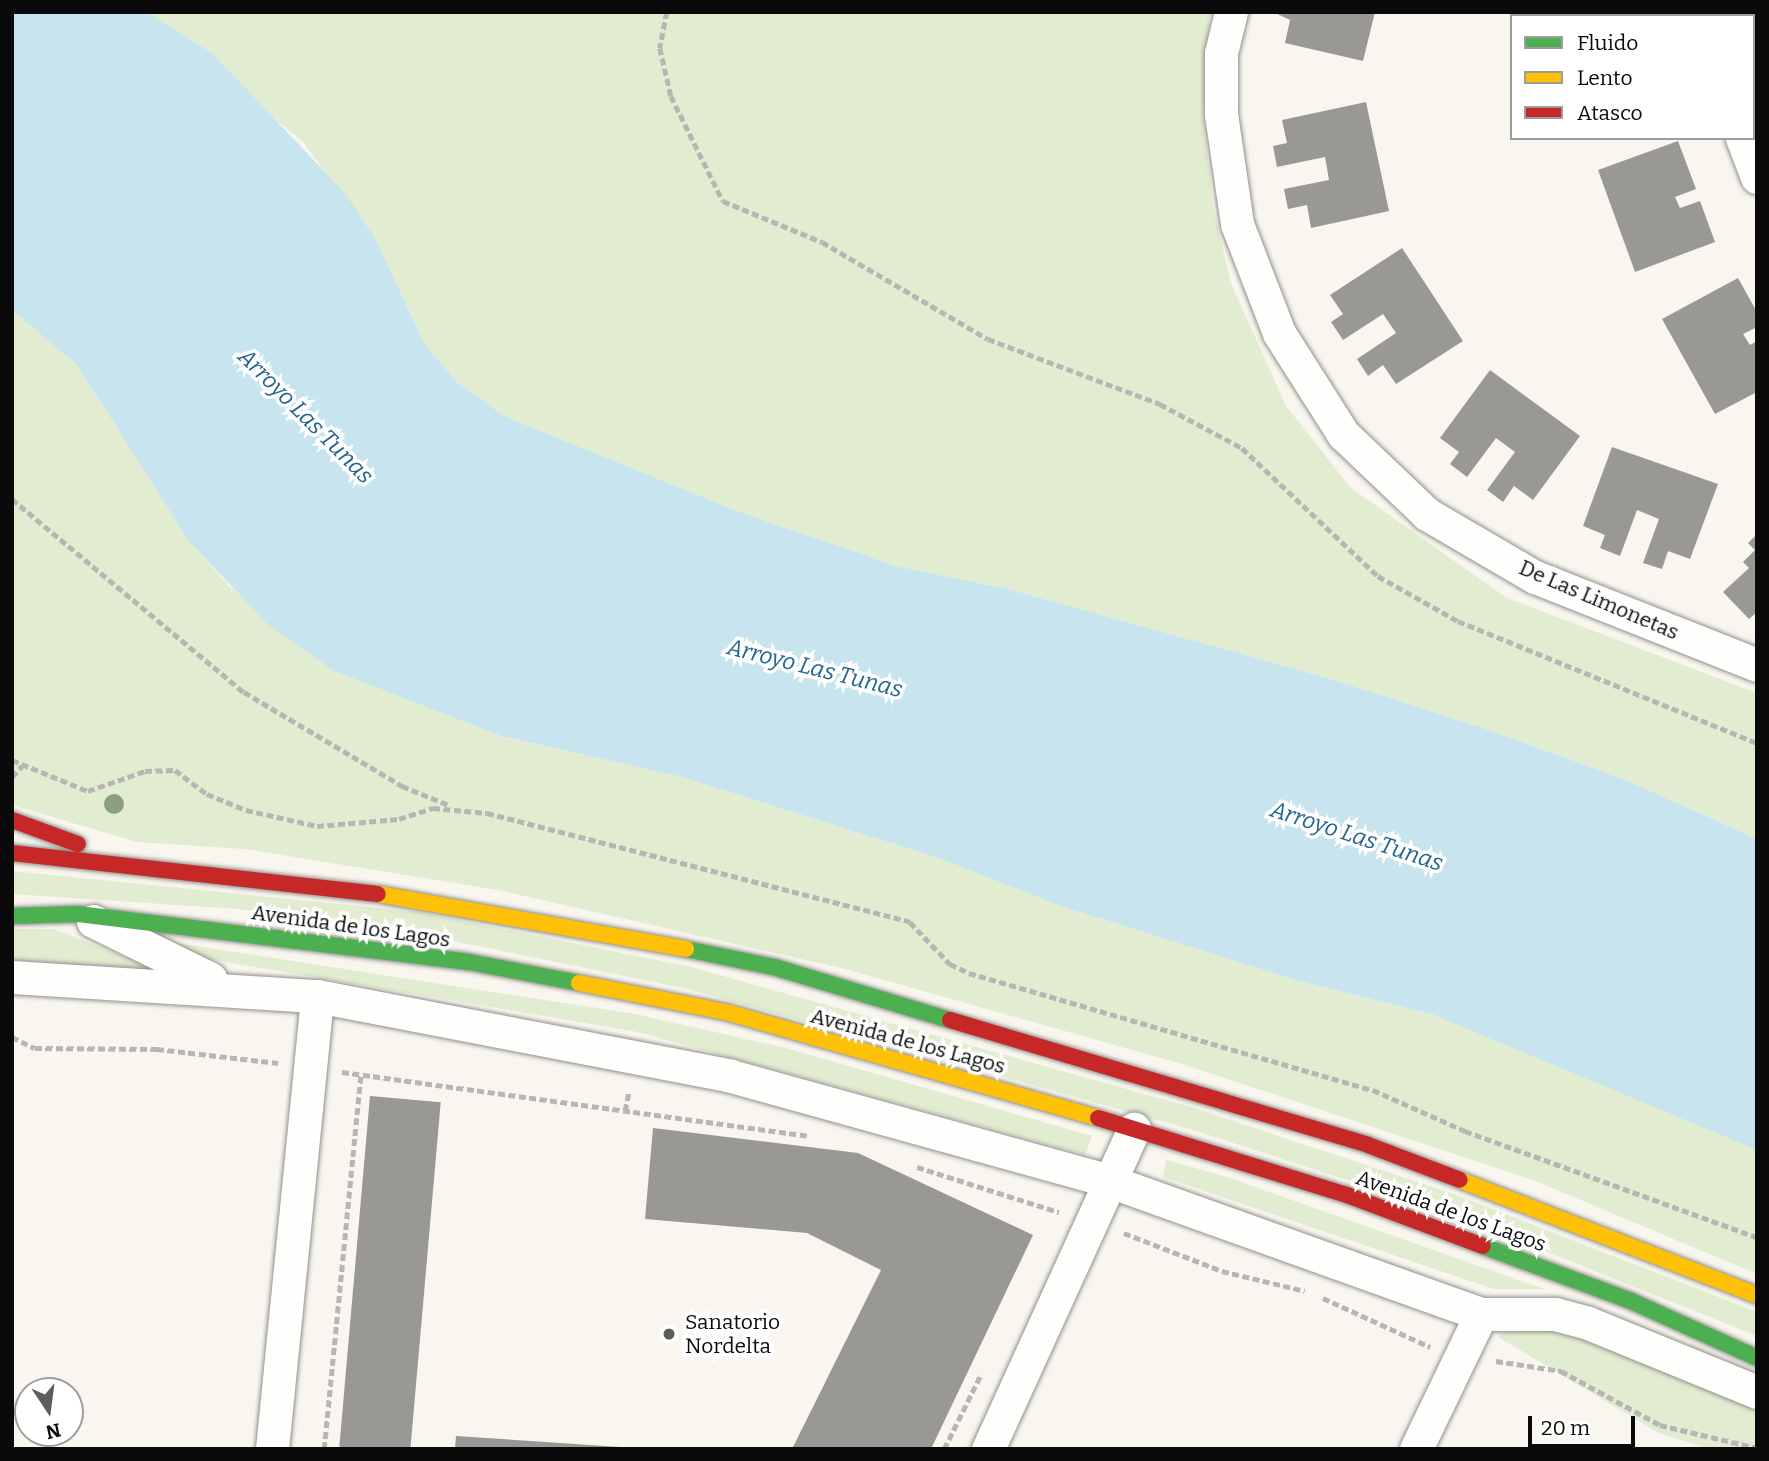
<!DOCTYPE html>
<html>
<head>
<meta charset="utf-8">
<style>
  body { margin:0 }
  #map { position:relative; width:1769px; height:1461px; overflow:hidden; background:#f8f6ee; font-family:Bitter,serif }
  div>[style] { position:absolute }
  .green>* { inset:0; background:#e2ecd0 }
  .water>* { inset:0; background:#c8e4ef }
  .building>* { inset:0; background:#9a9894; transform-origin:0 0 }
  .path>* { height:4.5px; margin-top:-2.25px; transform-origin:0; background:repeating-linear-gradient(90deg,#b7b6b5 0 7px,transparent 0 10.5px) }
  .roads { filter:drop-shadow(0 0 2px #91908d) drop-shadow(0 0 2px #91908d) }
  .street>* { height:33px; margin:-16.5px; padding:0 16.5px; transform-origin:16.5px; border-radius:16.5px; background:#fefefc }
  .fast>* { height:16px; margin:-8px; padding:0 8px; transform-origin:8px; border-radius:8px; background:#4caf50 }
  .slow>* { height:16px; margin:-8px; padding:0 8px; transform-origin:8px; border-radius:8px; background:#ffc107 }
  .jam>* { height:16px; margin:-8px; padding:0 8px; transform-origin:8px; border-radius:8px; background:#c62828 }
  .trees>* { width:20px; height:20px; margin:-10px; border-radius:50%; background:#8ba07e }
  .dots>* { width:19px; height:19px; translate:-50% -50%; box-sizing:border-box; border:4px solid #fff; border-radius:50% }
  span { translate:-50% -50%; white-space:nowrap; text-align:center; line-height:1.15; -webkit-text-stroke:7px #fff; paint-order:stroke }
  .street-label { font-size:21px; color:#0a0a0a }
  .poi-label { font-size:21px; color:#0a0a0a }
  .left { translate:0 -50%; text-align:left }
  .water-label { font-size:23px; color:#22648d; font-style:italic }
  .frame { position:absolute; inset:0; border:14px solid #0a0a0a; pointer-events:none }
  .legend { position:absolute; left:1510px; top:14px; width:245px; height:126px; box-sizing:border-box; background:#fff; border:2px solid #9d9d9d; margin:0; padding:9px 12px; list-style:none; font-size:21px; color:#0a0a0a }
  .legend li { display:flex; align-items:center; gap:14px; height:35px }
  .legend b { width:35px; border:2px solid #9d9d9d }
  .north { position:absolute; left:14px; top:1377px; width:70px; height:70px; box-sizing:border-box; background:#fff; border:2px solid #9d9d9d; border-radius:50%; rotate:167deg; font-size:19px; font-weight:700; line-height:28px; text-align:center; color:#0a0a0a }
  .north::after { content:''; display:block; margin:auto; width:24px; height:32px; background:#5d5d5a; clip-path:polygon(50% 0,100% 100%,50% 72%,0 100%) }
  .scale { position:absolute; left:1528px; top:1416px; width:107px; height:32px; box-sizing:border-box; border:4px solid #0a0a0a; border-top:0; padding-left:9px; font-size:21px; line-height:24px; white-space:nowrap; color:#0a0a0a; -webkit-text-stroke:5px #fff; paint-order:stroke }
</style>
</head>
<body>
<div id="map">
  <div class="green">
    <div style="clip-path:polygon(146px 12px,1210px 12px,1203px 113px,1213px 208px,1231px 283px,1286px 406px,1351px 488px,1507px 598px,1757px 693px,1757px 839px,1628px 781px,1495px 732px,1331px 679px,1008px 589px,896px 566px,737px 511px,504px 416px,458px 383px,425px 345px,376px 240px,303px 142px)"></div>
    <div style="clip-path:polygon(12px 310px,77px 365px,188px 540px,229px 586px,334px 671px,501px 736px,682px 777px,941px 859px,1061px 906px,1295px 980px,1434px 1015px,1590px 1076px,1757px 1150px,1757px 1274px,1533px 1180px,1182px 1064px,845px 969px,498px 890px,245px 849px,137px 842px,12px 805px)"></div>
    <div style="clip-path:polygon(12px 871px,419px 912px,691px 967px,1191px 1107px,1454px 1194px,1757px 1312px,1757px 1336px,1452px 1214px,1190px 1129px,688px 989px,419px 934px,238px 909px,12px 894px)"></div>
    <div style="clip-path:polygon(12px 929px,54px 929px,164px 972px,12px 964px)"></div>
    <div style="clip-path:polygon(164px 941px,635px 1014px,786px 1048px,1092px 1136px,1085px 1155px,638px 1032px,208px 959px)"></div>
    <div style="clip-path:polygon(1166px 1160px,1227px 1177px,1544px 1289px,1494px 1289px,1163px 1177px)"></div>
    <div style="clip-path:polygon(1542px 1324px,1757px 1406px,1757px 1449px,1709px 1449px,1659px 1433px,1498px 1337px,1516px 1326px)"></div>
  </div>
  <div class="water">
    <div style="clip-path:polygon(12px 12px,146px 12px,212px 53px,345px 193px,376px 240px,425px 345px,458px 383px,504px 416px,737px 511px,896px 566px,1008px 589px,1331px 679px,1495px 732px,1628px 781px,1757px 839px,1757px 1150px,1434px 1015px,1295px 980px,1061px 906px,941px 859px,682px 777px,501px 736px,334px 671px,268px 625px,188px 540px,77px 365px,12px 310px)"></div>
  </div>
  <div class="building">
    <div style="clip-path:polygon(1273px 12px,1375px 12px,1363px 61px,1285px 43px,1290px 20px)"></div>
    <div style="clip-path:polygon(1602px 12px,1642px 12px,1643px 16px,1592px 16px)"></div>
    <div style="clip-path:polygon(1366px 102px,1389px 211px,1311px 228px,1307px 205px,1288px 209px,1284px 189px,1329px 180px,1325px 157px,1277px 167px,1273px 146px,1287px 143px,1282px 120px)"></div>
    <div style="clip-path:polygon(1678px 141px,1696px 189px,1675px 197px,1680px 208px,1700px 201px,1715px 242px,1635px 272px,1598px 170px)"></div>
    <div style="clip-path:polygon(1402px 248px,1463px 341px,1396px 384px,1383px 365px,1368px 376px,1357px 359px,1396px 333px,1383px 314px,1343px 340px,1331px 322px,1343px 314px,1330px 295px)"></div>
    <div style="clip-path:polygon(1738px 278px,1757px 312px,1757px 327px,1743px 334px,1750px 345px,1757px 341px,1757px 392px,1715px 414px,1662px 319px)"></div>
    <div style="clip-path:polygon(1490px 370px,1580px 436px,1533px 500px,1514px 486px,1503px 502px,1487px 490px,1515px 452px,1496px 438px,1467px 477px,1450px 464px,1459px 452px,1440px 438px)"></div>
    <div style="clip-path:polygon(1612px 447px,1718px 484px,1690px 559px,1668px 551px,1662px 569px,1643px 563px,1659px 519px,1637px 510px,1620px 556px,1600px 548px,1605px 535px,1583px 526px)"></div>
    <div style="clip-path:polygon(1757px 534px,1757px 612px,1749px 619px,1723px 592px,1749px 568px,1743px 562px,1755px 550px,1748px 543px)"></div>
    <div style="left:370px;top:1096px;width:71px;height:355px;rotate:5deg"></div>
    <div style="clip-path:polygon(653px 1128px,858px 1153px,1033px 1235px,931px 1449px,792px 1449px,881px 1270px,807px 1233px,645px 1219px)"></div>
    <div style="clip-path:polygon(456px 1436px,620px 1447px,620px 1449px,455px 1449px)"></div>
  </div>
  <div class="path">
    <div style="left:667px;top:12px;width:37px;rotate:101deg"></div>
    <div style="left:660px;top:48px;width:49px;rotate:77.1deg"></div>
    <div style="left:671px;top:96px;width:117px;rotate:63.7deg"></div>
    <div style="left:723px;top:201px;width:107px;rotate:22.5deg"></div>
    <div style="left:822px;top:242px;width:192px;rotate:30.3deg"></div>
    <div style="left:988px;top:339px;width:184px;rotate:20.7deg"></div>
    <div style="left:1160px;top:404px;width:93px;rotate:28.2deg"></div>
    <div style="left:1242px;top:448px;width:187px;rotate:43.3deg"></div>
    <div style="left:1378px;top:576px;width:92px;rotate:29.4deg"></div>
    <div style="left:1458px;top:621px;width:323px;rotate:22.2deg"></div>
    <div style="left:12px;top:499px;width:302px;rotate:39.8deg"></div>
    <div style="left:244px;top:692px;width:184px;rotate:30.7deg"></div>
    <div style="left:402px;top:786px;width:51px;rotate:22deg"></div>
    <div style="left:12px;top:760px;width:82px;rotate:22.2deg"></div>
    <div style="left:88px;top:791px;width:60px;rotate:-19.3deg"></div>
    <div style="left:145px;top:771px;width:30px;rotate:-2deg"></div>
    <div style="left:175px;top:770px;width:40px;rotate:37deg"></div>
    <div style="left:207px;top:794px;width:42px;rotate:22.3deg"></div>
    <div style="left:246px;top:810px;width:73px;rotate:12.7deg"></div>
    <div style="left:317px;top:826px;width:82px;rotate:-4.9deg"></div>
    <div style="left:399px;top:819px;width:36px;rotate:-18deg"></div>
    <div style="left:433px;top:808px;width:54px;rotate:5.3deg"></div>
    <div style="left:487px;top:813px;width:437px;rotate:14.4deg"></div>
    <div style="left:910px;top:922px;width:58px;rotate:46.4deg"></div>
    <div style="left:950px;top:964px;width:21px;rotate:25deg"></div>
    <div style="left:969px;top:973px;width:421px;rotate:16.2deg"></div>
    <div style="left:1373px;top:1090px;width:101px;rotate:24deg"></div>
    <div style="left:1465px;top:1131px;width:311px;rotate:20deg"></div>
    <div style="left:12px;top:777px;width:15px;rotate:-48deg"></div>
    <div style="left:12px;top:1037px;width:25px;rotate:26deg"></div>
    <div style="left:35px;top:1048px;width:122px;rotate:0.5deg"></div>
    <div style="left:157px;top:1049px;width:122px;rotate:6.6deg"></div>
    <div style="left:342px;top:1072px;width:470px;rotate:7.8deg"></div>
    <div style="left:625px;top:1111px;width:20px;rotate:-79deg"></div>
    <div style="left:917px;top:1167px;width:149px;rotate:17.6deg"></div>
    <div style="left:1124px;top:1233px;width:105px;rotate:21.2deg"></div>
    <div style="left:1222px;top:1271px;width:85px;rotate:13.5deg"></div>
    <div style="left:1323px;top:1298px;width:118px;rotate:24.6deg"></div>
    <div style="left:1496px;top:1361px;width:66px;rotate:8.7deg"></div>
    <div style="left:1561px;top:1371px;width:113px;rotate:28.6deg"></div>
    <div style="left:1660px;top:1425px;width:100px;rotate:13.3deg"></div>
    <div style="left:324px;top:1449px;width:376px;rotate:-84.4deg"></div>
    <div style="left:944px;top:1449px;width:84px;rotate:-63.7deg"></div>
  </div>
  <div class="roads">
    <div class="street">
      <div style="left:1231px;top:12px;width:42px;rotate:103.7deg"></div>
      <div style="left:1221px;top:53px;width:61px;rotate:90deg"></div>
      <div style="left:1221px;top:114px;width:111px;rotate:81.7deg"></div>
      <div style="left:1237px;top:224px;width:117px;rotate:68.9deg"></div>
      <div style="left:1279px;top:333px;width:120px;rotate:57.6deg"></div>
      <div style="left:1343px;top:434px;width:116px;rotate:43.6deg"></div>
      <div style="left:1427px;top:514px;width:125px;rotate:30.3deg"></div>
      <div style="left:1535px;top:577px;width:239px;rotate:21.6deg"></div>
      <div style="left:1711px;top:12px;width:4px;rotate:76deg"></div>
      <div style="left:1742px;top:138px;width:42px;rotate:69deg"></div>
      <div style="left:93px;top:921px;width:131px;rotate:26.2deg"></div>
      <div style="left:12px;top:977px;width:306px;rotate:3.6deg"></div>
      <div style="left:317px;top:996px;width:422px;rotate:10.9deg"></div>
      <div style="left:731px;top:1076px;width:395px;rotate:15.5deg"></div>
      <div style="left:1112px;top:1182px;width:392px;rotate:19.7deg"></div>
      <div style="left:1481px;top:1314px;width:74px"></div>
      <div style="left:1555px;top:1314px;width:34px;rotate:15deg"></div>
      <div style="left:1588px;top:1323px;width:183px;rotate:22.2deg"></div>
      <div style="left:272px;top:1449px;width:455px;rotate:-84.3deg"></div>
      <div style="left:988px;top:1449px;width:352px;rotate:-65.5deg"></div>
      <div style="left:1416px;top:1449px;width:150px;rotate:-64.3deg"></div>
    </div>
    <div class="fast">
      <div style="left:12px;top:916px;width:66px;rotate:-1.7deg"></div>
      <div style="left:78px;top:914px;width:394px;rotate:7deg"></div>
      <div style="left:469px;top:962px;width:112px;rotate:10.8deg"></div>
      <div style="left:686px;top:949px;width:90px;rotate:11.6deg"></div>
      <div style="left:774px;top:967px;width:184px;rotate:16.8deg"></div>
      <div style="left:1483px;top:1246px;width:158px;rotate:20.4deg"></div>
      <div style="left:1631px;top:1301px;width:138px;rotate:24.3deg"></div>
    </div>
    <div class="slow">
      <div style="left:378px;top:894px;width:313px;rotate:10.1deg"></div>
      <div style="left:579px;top:983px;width:150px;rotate:11.2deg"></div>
      <div style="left:726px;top:1012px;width:387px;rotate:15.9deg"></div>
      <div style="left:1460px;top:1180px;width:318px;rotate:21.2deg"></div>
    </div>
    <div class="jam">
      <div style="left:12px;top:820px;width:70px;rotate:20deg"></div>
      <div style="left:12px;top:853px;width:368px;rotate:6.4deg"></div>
      <div style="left:950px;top:1020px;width:436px;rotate:16.6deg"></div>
      <div style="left:1368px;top:1145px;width:98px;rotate:20.8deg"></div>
      <div style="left:1098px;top:1118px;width:261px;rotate:17.2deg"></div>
      <div style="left:1347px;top:1195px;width:145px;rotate:20.6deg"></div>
    </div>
  </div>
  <div class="trees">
    <div style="left:114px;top:804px"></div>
  </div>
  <div class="dots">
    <div style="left:669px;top:1334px;background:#5d5d5a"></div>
  </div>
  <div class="street-label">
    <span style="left:1599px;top:600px;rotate:23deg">De Las Limonetas</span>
    <span style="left:351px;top:926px;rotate:8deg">Avenida de los Lagos</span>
    <span style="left:908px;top:1041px;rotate:15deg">Avenida de los Lagos</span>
    <span style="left:1451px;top:1211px;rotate:20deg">Avenida de los Lagos</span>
  </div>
  <div class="poi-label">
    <span class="left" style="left:685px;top:1334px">Sanatorio<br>Nordelta</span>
  </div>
  <div class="water-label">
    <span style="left:306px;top:416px;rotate:45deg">Arroyo Las Tunas</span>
    <span style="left:815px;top:668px;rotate:14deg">Arroyo Las Tunas</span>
    <span style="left:1357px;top:836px;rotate:18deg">Arroyo Las Tunas</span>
  </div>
  <div class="frame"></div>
  <ul class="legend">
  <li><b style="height:9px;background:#4caf50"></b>Fluido</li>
  <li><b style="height:9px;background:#ffc107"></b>Lento</li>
  <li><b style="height:9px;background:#c62828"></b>Atasco</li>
  </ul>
  <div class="north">N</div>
  <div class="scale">20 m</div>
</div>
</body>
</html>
